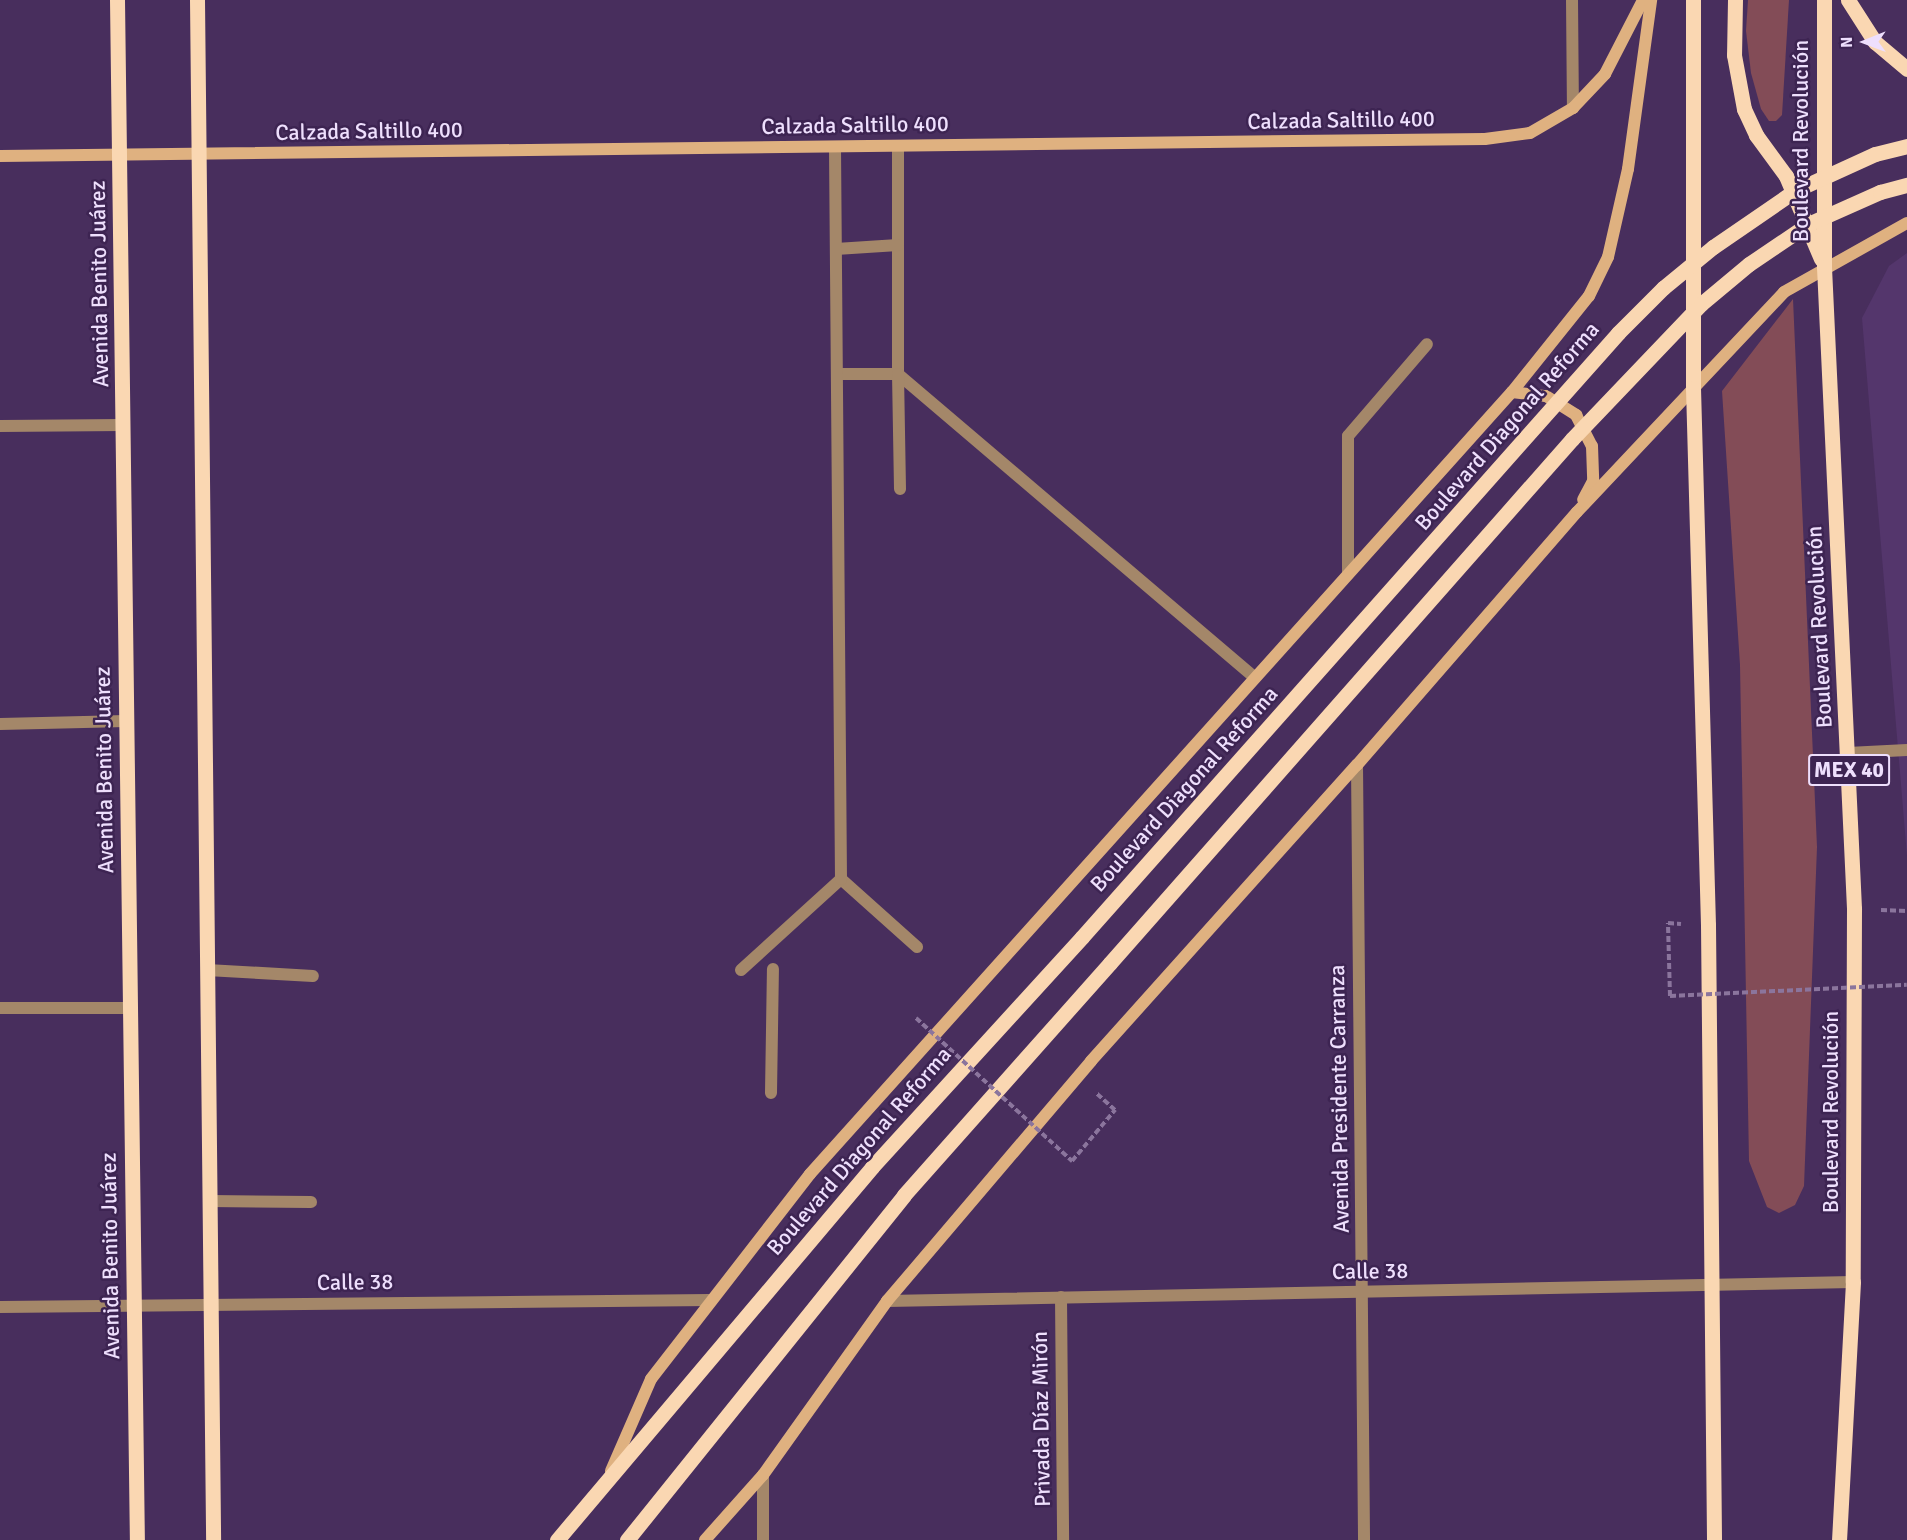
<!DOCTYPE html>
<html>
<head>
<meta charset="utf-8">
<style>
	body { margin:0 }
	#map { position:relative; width:1907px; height:1540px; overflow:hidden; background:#482e5d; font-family:Signika,sans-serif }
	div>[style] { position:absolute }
	.built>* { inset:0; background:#54366c }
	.green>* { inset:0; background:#834c57 }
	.path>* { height:4px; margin-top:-2px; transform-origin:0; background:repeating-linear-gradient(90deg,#8b759d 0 6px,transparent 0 9px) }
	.lane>* { height:12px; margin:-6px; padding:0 6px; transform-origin:6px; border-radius:6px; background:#a48769 }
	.street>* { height:12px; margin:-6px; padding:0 6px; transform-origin:6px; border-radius:6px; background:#a48769 }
	.secondary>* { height:12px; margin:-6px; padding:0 6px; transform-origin:6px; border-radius:6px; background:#dfb180 }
	.primary>* { height:15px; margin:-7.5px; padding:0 7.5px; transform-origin:7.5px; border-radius:7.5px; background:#fad7b2 }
	.path-bridge>* { height:4px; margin-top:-2px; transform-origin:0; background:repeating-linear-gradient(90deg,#8b759d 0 6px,transparent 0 9px) }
	.primary-bridge>* { height:15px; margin:-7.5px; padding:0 7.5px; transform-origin:7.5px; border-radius:7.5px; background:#fad7b2 }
	span { translate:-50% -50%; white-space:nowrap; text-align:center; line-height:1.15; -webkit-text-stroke:5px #3d2452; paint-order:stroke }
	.shield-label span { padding:2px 4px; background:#3d2452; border:2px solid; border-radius:4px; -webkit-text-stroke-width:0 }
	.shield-label { font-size:21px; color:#eedffd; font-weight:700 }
	.street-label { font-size:22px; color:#eedffd }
	.north { position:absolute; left:1835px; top:12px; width:60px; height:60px; -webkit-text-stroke:4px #3d2452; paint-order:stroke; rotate:269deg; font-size:16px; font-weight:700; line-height:24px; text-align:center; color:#eedffd }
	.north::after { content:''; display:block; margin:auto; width:21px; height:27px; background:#eedffd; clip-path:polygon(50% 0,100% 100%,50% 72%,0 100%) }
</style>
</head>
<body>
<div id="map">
	<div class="built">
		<i style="clip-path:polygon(1907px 253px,1907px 856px,1862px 318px,1889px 266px)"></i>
	</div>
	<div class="green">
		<i style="clip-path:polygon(1748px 0,1789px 0,1782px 115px,1776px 121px,1769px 121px,1761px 109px,1751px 73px,1746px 31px)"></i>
		<i style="clip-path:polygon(1793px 299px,1817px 847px,1804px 1186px,1795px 1205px,1779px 1213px,1767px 1207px,1749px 1161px,1740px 665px,1722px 391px)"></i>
	</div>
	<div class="path">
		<i style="left:1881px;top:910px;width:26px;rotate:2deg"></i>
		<i style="left:1670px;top:996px;width:73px;rotate:-91.6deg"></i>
		<i style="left:1668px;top:923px;width:13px;rotate:4deg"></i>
		<i style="left:1072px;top:1161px;width:67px;rotate:-49.9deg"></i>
		<i style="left:1115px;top:1110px;width:25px;rotate:-138deg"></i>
	</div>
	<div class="lane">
		<i style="left:898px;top:146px;width:228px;rotate:90deg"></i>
		<i style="left:898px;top:374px;width:467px;rotate:40.4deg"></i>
		<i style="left:836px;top:249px;width:62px;rotate:-3.7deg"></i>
		<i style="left:837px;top:374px;width:61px"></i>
		<i style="left:898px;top:374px;width:115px;rotate:89deg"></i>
		<i style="left:0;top:426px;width:123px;rotate:-0.5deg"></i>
		<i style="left:1348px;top:574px;width:138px;rotate:-90deg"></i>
		<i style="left:1348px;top:436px;width:121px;rotate:-49.3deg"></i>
		<i style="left:1848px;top:753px;width:59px;rotate:-2.9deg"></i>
		<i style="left:841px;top:879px;width:102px;rotate:41.8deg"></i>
		<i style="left:207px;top:970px;width:106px;rotate:3.2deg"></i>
		<i style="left:741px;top:970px;width:135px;rotate:-42.3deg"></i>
		<i style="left:841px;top:879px;width:732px;rotate:-90.47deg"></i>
		<i style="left:771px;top:1093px;width:124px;rotate:-89.1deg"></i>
		<i style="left:209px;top:1201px;width:102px;rotate:0.6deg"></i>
	</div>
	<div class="street">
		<i style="left:1572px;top:0;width:108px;rotate:89.5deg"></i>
		<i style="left:0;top:724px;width:126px;rotate:-1.4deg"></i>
		<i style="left:1357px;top:765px;width:775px;rotate:89.48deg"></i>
		<i style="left:0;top:1008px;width:130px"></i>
		<i style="left:1061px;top:1297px;width:243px;rotate:89.5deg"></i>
		<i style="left:887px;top:1301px;width:966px;rotate:-1.13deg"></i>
		<i style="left:0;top:1307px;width:710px;rotate:-0.56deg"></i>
		<i style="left:763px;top:1475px;width:65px;rotate:90deg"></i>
	</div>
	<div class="secondary">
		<i style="left:0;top:156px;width:1485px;rotate:-0.66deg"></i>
		<i style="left:1485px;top:139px;width:45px;rotate:-7.6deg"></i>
		<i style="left:1530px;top:133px;width:50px;rotate:-30.2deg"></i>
		<i style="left:1573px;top:108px;width:47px;rotate:-46.7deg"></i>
		<i style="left:1605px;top:74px;width:83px;rotate:-62.8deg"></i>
		<i style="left:1512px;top:392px;width:34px;rotate:7deg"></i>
		<i style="left:1546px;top:396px;width:36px;rotate:32deg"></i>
		<i style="left:1576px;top:415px;width:35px;rotate:63deg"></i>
		<i style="left:1592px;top:446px;width:35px;rotate:88deg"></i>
		<i style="left:1593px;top:481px;width:21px;rotate:118deg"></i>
		<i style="left:611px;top:1471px;width:100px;rotate:-66.5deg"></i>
		<i style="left:651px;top:1379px;width:259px;rotate:-52.2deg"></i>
		<i style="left:810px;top:1174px;width:1051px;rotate:-48.09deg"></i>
		<i style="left:1512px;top:392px;width:123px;rotate:-51.3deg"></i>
		<i style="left:1589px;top:296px;width:43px;rotate:-64deg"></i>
		<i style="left:1608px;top:257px;width:90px;rotate:-77.2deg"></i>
		<i style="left:1628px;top:169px;width:171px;rotate:-82.2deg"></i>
		<i style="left:705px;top:1540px;width:87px;rotate:-48.3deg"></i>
		<i style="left:763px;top:1475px;width:214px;rotate:-54.5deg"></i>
		<i style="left:887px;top:1301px;width:315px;rotate:-49.6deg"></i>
		<i style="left:1091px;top:1061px;width:398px;rotate:-48.1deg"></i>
		<i style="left:1357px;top:765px;width:335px;rotate:-49deg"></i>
		<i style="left:1577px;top:512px;width:302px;rotate:-46.7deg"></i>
		<i style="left:1784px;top:292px;width:141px;rotate:-29.3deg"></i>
	</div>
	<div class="primary">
		<i style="left:117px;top:0;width:1540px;rotate:89.26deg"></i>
		<i style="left:197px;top:0;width:1540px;rotate:89.4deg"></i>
		<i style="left:1693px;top:0;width:388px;rotate:90deg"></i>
		<i style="left:1693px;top:388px;width:537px;rotate:88.4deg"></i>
		<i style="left:1708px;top:925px;width:615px;rotate:89.44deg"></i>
		<i style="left:1735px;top:0;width:55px;rotate:91deg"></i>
		<i style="left:1734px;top:55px;width:55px;rotate:79.5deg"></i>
		<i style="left:1744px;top:109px;width:29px;rotate:65deg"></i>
		<i style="left:1756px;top:135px;width:51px;rotate:53.8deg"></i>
		<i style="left:1786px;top:176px;width:90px;rotate:67.1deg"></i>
		<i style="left:1824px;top:0;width:267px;rotate:90deg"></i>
		<i style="left:1824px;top:267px;width:643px;rotate:87.32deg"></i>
		<i style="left:1854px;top:909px;width:373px;rotate:90.2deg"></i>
		<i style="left:1853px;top:1282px;width:258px;rotate:93.1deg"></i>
		<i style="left:1848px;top:0;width:50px;rotate:57.3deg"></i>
		<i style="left:1875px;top:42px;width:42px;rotate:40.2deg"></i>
		<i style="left:557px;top:1540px;width:488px;rotate:-49.8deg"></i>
		<i style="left:872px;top:1167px;width:311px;rotate:-47.6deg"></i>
		<i style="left:627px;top:1540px;width:442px;rotate:-51.2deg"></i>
		<i style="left:904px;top:1195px;width:310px;rotate:-48.4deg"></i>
	</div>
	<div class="path-bridge">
		<i style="left:1670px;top:996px;width:237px;rotate:-2.7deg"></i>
		<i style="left:916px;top:1018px;width:212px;rotate:42.5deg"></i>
	</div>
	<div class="primary-bridge">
		<i style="left:1082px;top:937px;width:808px;rotate:-48.41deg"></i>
		<i style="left:1618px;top:333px;width:64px;rotate:-45deg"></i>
		<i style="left:1663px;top:288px;width:65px;rotate:-39.4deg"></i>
		<i style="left:1713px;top:247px;width:101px;rotate:-34.5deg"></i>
		<i style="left:1796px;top:190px;width:87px;rotate:-24.5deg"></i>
		<i style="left:1875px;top:154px;width:33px;rotate:-14deg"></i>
		<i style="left:1110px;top:963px;width:699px;rotate:-48.6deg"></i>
		<i style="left:1572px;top:439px;width:187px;rotate:-46.3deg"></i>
		<i style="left:1701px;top:304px;width:62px;rotate:-39.8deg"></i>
		<i style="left:1749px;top:264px;width:71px;rotate:-34.1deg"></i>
		<i style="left:1808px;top:224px;width:79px;rotate:-24deg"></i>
		<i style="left:1880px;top:192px;width:28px;rotate:-15deg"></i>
	</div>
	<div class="shield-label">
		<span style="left:1849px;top:770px">MEX 40</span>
	</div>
	<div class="street-label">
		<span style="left:1341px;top:120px;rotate:-1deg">Calzada Saltillo 400</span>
		<span style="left:855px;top:125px;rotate:-1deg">Calzada Saltillo 400</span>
		<span style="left:369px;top:131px;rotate:-1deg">Calzada Saltillo 400</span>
		<span style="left:1801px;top:141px;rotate:-90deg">Boulevard Revolución</span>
		<span style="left:99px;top:284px;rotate:-91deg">Avenida Benito Juárez</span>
		<span style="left:1507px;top:426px;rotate:-49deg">Boulevard Diagonal Reforma</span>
		<span style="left:1819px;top:627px;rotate:-93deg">Boulevard Revolución</span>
		<span style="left:104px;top:770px;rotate:-91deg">Avenida Benito Juárez</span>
		<span style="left:1184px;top:789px;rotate:-48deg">Boulevard Diagonal Reforma</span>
		<span style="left:1339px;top:1099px;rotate:-91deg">Avenida Presidente Carranza</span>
		<span style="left:1831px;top:1112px;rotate:-90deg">Boulevard Revolución</span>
		<span style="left:859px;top:1151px;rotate:-49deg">Boulevard Diagonal Reforma</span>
		<span style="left:110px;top:1256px;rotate:-91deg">Avenida Benito Juárez</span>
		<span style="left:1370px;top:1271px;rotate:-1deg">Calle 38</span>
		<span style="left:355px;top:1282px;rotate:-1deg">Calle 38</span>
		<span style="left:1041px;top:1419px;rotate:-91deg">Privada Díaz Mirón</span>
	</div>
	<div class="north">N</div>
</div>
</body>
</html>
